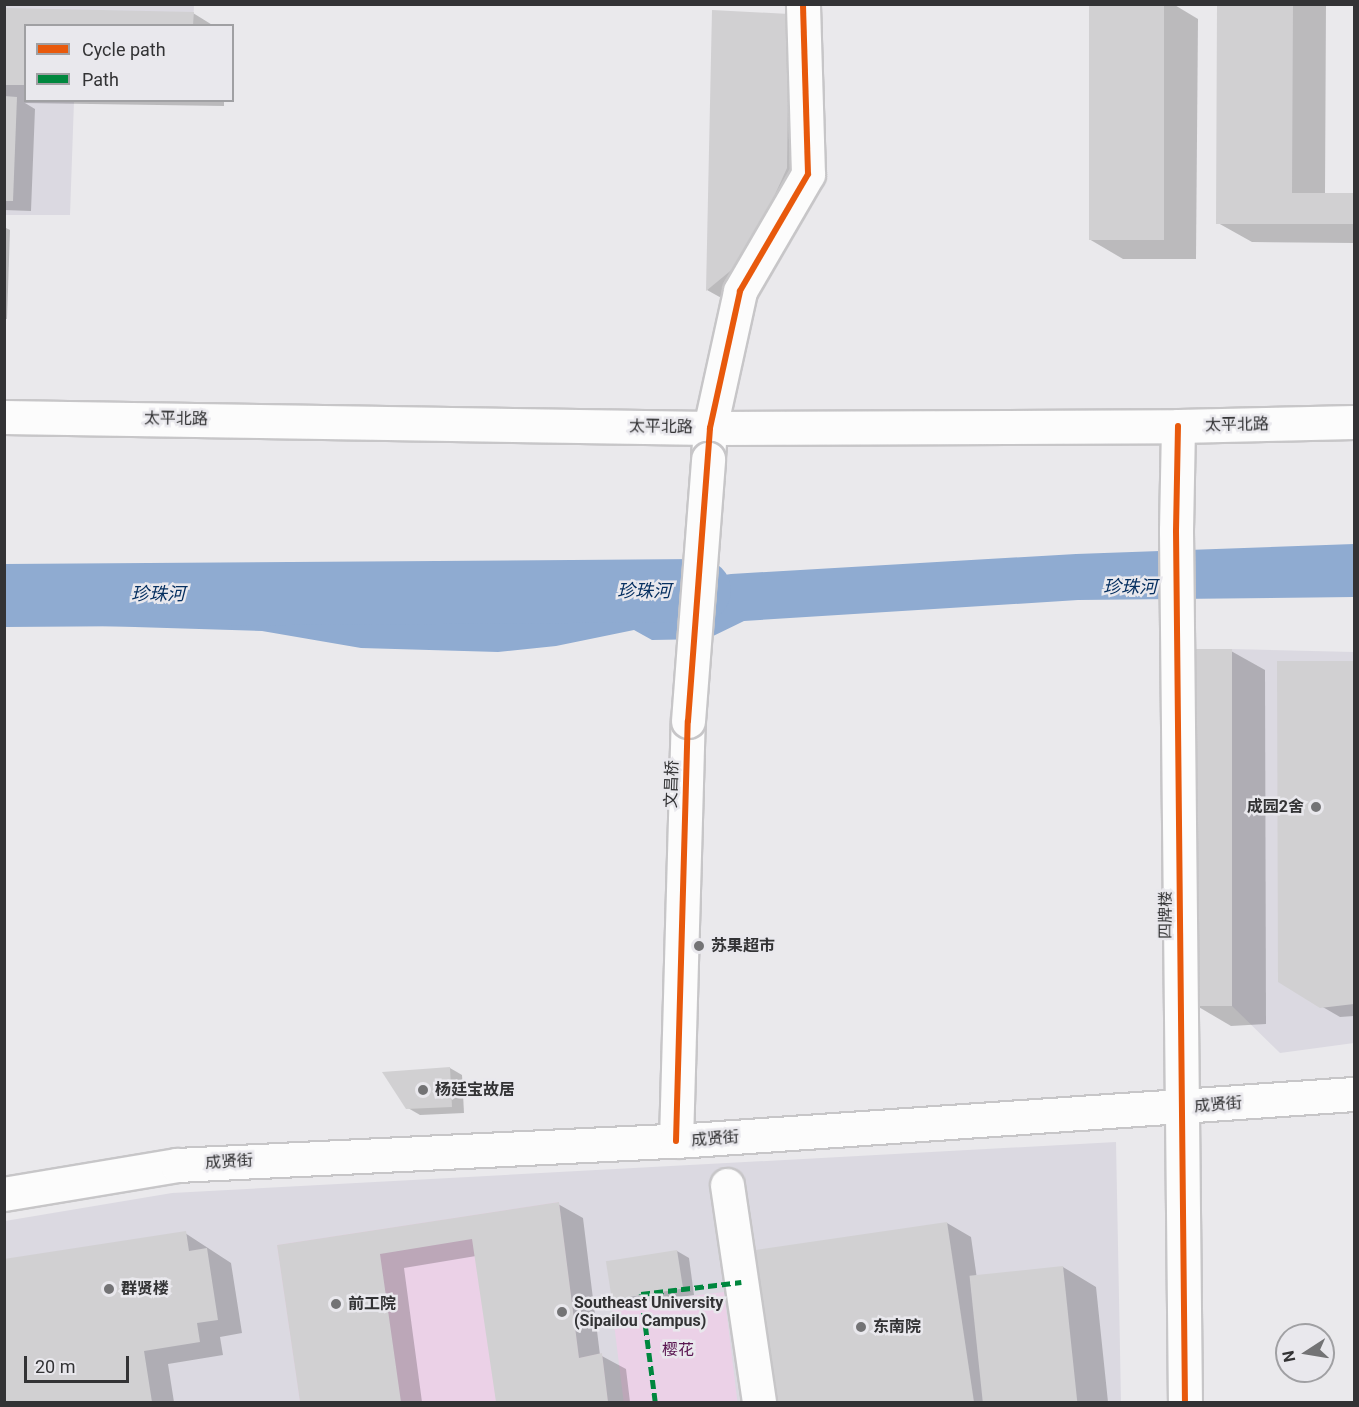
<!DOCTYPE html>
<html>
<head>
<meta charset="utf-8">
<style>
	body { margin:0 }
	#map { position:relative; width:1359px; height:1407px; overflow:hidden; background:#eae9ec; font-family:Roboto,"Noto Sans SC",sans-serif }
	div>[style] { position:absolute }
	.built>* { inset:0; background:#dbd9e1 }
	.green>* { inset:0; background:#ebd1e7; transform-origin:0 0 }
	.water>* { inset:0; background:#8fabd1 }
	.shadow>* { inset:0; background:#0003 }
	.river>* { height:63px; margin:-31.5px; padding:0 31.5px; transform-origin:31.5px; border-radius:31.5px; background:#8fabd1 }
	.building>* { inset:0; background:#d1d0d2; transform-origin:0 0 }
	.roads { filter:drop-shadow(2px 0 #c7c6c8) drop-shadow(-2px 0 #c7c6c8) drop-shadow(0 2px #c7c6c8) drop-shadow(0 -2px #c7c6c8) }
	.minor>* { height:33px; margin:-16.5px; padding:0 16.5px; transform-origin:16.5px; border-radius:16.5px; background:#fcfcfc }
	.major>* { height:33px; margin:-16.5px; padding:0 16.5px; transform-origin:16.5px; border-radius:16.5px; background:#fcfcfc }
	.bridges { filter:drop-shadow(2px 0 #c7c6c8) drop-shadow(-2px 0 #c7c6c8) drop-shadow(0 2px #c7c6c8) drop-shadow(0 -2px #c7c6c8) }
	.minor-bridge>* { height:33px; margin:-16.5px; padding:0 16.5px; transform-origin:16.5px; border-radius:16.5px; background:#fcfcfc }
	.quiet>* { height:4.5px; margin-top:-2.25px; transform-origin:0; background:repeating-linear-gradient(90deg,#00873e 0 9px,transparent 0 13.5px) }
	.cycleway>* { height:6px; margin:-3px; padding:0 3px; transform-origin:3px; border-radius:3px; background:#e8590c }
	.dots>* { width:16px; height:16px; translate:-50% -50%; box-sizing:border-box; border:3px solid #e9e8ed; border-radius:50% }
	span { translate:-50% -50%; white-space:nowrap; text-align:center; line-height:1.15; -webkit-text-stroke:5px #e9e8ed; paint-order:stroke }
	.street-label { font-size:16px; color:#333335 }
	.poi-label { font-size:16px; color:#333335; font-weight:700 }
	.right { translate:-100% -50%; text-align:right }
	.left { translate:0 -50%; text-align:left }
	.park-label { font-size:16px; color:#591651 }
	.water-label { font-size:18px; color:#052f60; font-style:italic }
	.frame { position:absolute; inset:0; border:6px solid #333335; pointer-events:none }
	.legend { position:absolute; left:24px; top:24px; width:210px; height:78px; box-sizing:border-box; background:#e9e8ed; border:2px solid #a0a0a3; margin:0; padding:8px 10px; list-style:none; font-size:18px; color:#333335 }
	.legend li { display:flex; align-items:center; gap:12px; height:30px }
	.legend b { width:30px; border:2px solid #a0a0a3 }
	.north { position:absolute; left:1275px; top:1323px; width:60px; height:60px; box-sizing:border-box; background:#e9e8ed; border:2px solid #a0a0a3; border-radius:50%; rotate:258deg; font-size:16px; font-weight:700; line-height:24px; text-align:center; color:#333335 }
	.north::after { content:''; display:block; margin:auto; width:21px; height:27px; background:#737375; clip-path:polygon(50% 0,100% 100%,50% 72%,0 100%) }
	.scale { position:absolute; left:24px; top:1356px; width:105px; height:27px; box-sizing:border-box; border:3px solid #333335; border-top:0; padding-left:8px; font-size:18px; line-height:21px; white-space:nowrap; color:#333335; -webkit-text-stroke:4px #e9e8ed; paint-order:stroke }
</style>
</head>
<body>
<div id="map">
	<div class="built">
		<i style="clip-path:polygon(4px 5px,194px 5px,193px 25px,26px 26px,26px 100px,74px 101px,70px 215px,5px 215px)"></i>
		<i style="clip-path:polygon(1232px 649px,1354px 652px,1354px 1043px,1280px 1053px,1232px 1006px)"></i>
		<i style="clip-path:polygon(1116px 1142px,1121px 1402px,5px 1402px,5px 1221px,172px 1193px)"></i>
	</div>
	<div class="green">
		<i style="clip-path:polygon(559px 1202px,579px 1358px,602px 1353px,608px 1402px,300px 1402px,277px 1245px)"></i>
		<i style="left:724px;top:1292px;width:111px;height:113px;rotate:83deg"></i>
	</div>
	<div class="water">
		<i style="clip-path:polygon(1354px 544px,1354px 597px,1078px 600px,744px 621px,707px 639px,652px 640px,634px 630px,556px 646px,498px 652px,361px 648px,262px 631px,5px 623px,5px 584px,214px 593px,282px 602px,351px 606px,537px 602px,731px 574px,1076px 554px)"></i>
	</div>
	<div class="shadow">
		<i style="clip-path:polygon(1090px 4px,1173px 4px,1198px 19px,1196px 259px,1123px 259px,1089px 239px)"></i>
		<i style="clip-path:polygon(1219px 4px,1326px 4px,1325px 195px,1354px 195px,1354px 243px,1252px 242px,1218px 223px)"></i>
		<i style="clip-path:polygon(4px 10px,193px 13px,214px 26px,26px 26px,26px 100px,224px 100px,224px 106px,25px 103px,35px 109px,31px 211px,4px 210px)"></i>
		<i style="clip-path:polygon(789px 16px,805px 179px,725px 300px,707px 290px)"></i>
		<i style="clip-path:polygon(4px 227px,10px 230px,7px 319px,4px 319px)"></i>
		<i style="clip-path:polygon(1231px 651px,1265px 670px,1266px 1024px,1231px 1026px,1197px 1006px)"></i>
		<i style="clip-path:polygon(1279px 663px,1354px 663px,1354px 1016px,1340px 1017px,1321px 1006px)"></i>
		<i style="clip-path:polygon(450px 1068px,462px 1075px,464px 1113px,420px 1115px,408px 1108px)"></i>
		<i style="clip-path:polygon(558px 1204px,583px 1218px,600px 1355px,626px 1369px,630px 1402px,498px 1402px,476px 1256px,404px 1268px,422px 1402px,301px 1402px,279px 1247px)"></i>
		<i style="clip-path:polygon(947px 1223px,971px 1237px,977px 1279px,1063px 1267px,1096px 1287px,1108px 1402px,773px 1402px)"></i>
		<i style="clip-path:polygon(185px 1233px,231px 1263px,242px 1333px,220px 1337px,223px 1355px,168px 1364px,174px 1402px,4px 1402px,4px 1261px)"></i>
		<i style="clip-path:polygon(677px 1251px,689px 1258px,694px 1295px,625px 1305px,613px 1298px)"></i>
	</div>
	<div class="river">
		<i style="left:4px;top:595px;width:695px;rotate:-0.41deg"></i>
	</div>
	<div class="building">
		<i style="left:1089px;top:4px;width:75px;height:236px"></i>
		<i style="clip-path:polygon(1217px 4px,1293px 4px,1292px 193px,1354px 193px,1354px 224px,1216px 224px)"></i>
		<i style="clip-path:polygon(5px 8px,194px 12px,193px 26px,26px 26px,26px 85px,5px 85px)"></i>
		<i style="clip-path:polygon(712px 10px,789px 14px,787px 168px,746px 258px,706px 291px)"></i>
		<i style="clip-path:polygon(4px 96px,17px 97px,13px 201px,4px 201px)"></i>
		<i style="left:1232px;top:649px;width:357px;height:39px;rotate:90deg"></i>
		<i style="clip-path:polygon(1277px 661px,1354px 661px,1354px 1004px,1320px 1008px,1278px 982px)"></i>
		<i style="clip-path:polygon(450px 1067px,452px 1107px,406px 1109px,382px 1072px)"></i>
		<i style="clip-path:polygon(559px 1202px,579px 1358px,602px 1353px,608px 1402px,496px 1402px,472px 1239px,380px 1254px,401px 1402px,300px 1402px,277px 1245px)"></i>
		<i style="clip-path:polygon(947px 1222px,974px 1402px,771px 1402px,749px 1251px)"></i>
		<i style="clip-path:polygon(186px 1231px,189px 1251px,207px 1248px,218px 1320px,197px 1323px,200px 1342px,144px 1351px,152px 1402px,4px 1402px,4px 1259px)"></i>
		<i style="left:677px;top:1250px;width:39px;height:72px;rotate:81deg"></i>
		<i style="left:1063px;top:1266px;width:137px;height:94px;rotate:84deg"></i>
	</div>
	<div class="roads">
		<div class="minor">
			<i style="left:1178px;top:426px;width:105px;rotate:91.1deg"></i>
			<i style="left:1176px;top:531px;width:871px;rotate:89.41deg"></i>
			<i style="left:708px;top:457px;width:29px;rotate:-86deg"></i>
			<i style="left:710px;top:428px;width:140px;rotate:-77.6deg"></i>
			<i style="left:740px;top:291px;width:135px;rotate:-59.8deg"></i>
			<i style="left:808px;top:174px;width:170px;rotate:-91.7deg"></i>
			<i style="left:676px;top:1141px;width:420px;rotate:-88.4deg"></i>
			<i style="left:727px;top:1185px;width:219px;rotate:81.6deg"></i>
			<i style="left:4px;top:1194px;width:175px;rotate:-9.5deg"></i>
			<i style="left:177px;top:1165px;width:500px;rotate:-2.8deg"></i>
			<i style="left:676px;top:1141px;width:680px;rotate:-3.97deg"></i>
		</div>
		<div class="major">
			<i style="left:4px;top:417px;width:706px;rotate:0.89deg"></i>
			<i style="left:710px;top:428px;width:468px;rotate:-0.2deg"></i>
			<i style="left:1178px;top:426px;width:176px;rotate:-1.3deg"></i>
		</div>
	</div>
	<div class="bridges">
		<div class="minor-bridge">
			<i style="left:688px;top:721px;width:263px;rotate:-85.6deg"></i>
		</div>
	</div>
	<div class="quiet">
		<i style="left:655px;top:1402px;width:109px;rotate:-97.4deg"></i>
		<i style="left:641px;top:1294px;width:101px;rotate:-6.8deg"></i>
	</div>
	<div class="cycleway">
		<i style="left:1178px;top:426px;width:105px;rotate:91.1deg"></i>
		<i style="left:1176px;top:531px;width:871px;rotate:89.41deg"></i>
		<i style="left:676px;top:1141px;width:420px;rotate:-88.4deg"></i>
		<i style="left:688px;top:721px;width:294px;rotate:-85.7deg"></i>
		<i style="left:710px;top:428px;width:140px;rotate:-77.6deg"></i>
		<i style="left:740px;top:291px;width:135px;rotate:-59.8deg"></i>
		<i style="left:808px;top:174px;width:170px;rotate:-91.7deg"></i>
	</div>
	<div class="dots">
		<i style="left:1316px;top:807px;background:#737375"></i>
		<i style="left:699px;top:946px;background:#737375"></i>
		<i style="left:423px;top:1090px;background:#737375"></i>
		<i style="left:109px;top:1289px;background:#737375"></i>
		<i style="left:336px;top:1304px;background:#737375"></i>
		<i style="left:562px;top:1312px;background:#737375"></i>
		<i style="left:861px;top:1327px;background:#737375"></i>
	</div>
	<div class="street-label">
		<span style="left:176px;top:419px;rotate:1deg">太平北路</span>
		<span style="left:1237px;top:425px;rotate:-1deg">太平北路</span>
		<span style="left:661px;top:427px;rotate:1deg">太平北路</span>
		<span style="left:672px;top:784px;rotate:-88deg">文昌桥</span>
		<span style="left:1166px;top:915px;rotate:-90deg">四牌楼</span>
		<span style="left:1218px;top:1105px;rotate:-4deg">成贤街</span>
		<span style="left:715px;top:1139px;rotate:-4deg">成贤街</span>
		<span style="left:229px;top:1162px;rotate:-3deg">成贤街</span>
	</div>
	<div class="poi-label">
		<span class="right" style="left:1304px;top:807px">成园2舍</span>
		<span class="left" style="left:711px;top:946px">苏果超市</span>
		<span class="left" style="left:435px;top:1090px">杨廷宝故居</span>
		<span class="left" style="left:121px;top:1289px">群贤楼</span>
		<span class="left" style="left:574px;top:1312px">Southeast University<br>(Sipailou Campus)</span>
		<span class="left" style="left:348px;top:1304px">前工院</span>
		<span class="left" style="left:873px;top:1327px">东南院</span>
	</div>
	<div class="park-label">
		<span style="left:678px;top:1350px">樱花</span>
	</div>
	<div class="water-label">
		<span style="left:1130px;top:587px">珍珠河</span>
		<span style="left:644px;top:591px">珍珠河</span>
		<span style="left:158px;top:594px">珍珠河</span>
	</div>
	<div class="frame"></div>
	<ul class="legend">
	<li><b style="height:8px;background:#e8590c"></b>Cycle path</li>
	<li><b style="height:8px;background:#00873e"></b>Path</li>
	</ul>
	<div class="north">N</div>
	<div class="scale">20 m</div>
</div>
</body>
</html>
